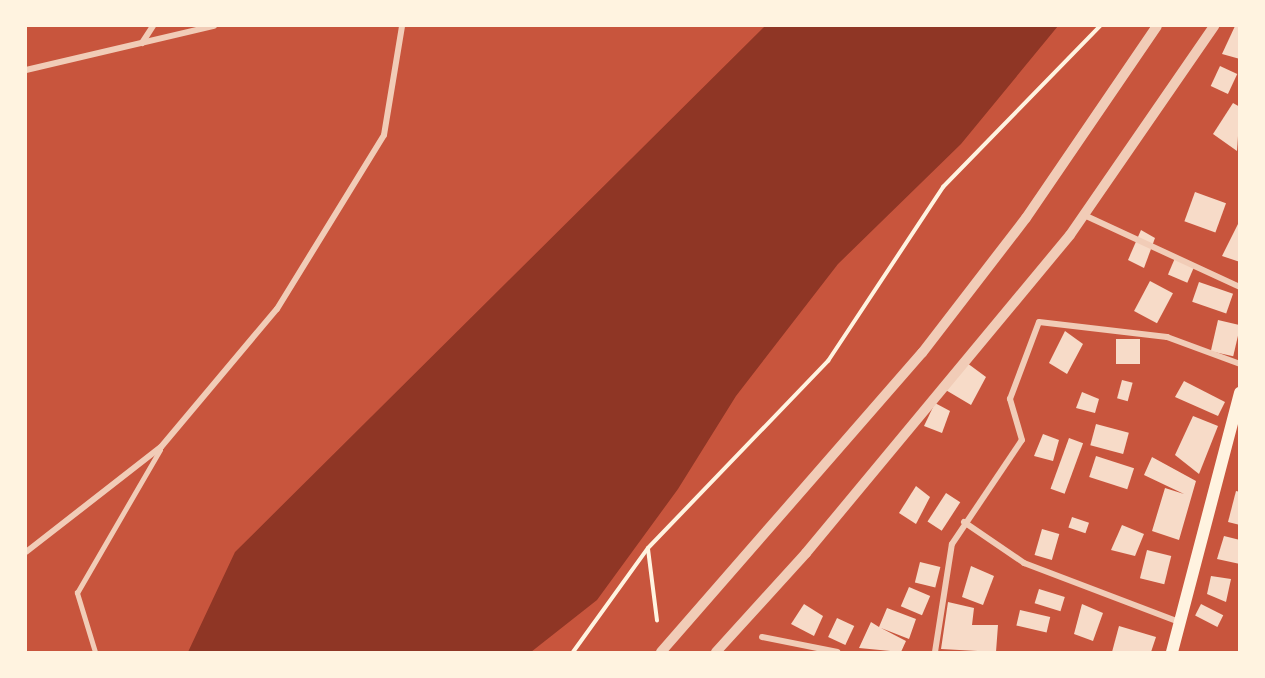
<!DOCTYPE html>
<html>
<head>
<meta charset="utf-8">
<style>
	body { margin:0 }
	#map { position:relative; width:1265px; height:678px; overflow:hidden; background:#c8553d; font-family:"PT Sans",sans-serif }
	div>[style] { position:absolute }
	.water>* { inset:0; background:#8f3625 }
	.building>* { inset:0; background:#f7dbc8; transform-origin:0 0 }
	.path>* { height:4px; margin:-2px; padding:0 2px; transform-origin:2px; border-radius:2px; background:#fff3e0 }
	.service>* { height:4.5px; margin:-2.25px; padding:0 2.25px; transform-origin:2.25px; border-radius:2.25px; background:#f1ccb7 }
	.minor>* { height:6px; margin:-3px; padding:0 3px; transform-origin:3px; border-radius:3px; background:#f1ccb7 }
	.tertiary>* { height:10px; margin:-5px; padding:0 5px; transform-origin:5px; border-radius:5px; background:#f1ccb7 }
	.secondary>* { height:12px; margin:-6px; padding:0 6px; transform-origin:6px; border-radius:6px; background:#fff3e0 }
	span { translate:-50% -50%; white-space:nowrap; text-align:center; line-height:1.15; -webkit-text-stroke:5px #fff3e0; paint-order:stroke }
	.frame { position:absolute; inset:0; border:27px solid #fff3e0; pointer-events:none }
</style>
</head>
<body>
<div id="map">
	<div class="water">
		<i style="clip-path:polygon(765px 26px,1058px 26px,961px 144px,838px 264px,736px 396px,678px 489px,597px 600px,531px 652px,188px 652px,235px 552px)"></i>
	</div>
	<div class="building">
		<i style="clip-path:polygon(1235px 26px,1240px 27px,1240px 59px,1222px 54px)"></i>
		<i style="left:1220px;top:66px;width:19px;height:22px;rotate:25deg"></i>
		<i style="clip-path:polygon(1233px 103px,1240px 107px,1237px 151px,1213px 134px)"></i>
		<i style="left:1195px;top:192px;width:33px;height:31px;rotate:20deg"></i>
		<i style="clip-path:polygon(1240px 220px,1240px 262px,1222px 256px)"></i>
		<i style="clip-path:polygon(1141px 230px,1155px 238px,1144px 268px,1128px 260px)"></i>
		<i style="left:1175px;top:258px;width:21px;height:18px;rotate:23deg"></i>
		<i style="left:1150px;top:281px;width:26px;height:34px;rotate:28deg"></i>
		<i style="left:1199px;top:282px;width:36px;height:21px;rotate:19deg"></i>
		<i style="left:1218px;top:320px;width:23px;height:32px;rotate:13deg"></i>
		<i style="clip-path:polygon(1065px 331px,1083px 344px,1067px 374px,1049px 363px)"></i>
		<i style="left:1116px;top:339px;width:24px;height:25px"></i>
		<i style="clip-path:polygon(963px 360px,986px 377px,971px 405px,944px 389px)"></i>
		<i style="left:1122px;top:380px;width:11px;height:19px;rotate:15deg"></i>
		<i style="clip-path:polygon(1184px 381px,1225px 402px,1218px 416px,1175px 397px)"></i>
		<i style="clip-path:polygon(1082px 392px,1099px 399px,1095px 413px,1076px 408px)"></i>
		<i style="clip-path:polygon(935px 403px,950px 411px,942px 433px,924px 426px)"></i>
		<i style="clip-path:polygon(1193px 416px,1218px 426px,1199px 474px,1175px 455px)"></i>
		<i style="left:1096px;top:424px;width:34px;height:22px;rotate:15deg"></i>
		<i style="clip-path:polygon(1043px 434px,1059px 440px,1053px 461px,1034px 456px)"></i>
		<i style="left:1069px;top:438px;width:15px;height:54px;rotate:20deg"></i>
		<i style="left:1096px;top:456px;width:40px;height:22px;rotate:18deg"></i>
		<i style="clip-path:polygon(1152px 457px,1196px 481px,1179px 540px,1152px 531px,1165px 488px,1184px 494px,1144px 475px)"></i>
		<i style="clip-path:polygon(916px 486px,930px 497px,916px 524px,899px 513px)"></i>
		<i style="clip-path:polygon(1236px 491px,1240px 492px,1240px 525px,1228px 522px)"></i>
		<i style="left:946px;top:493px;width:17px;height:34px;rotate:33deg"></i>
		<i style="left:1072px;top:517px;width:18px;height:11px;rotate:19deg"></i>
		<i style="clip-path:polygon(1122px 525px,1144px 534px,1135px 556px,1111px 550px)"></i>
		<i style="left:1042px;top:529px;width:18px;height:27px;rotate:16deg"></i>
		<i style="clip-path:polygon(1224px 536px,1240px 540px,1240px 564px,1217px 559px)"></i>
		<i style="left:1147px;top:550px;width:25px;height:29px;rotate:14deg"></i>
		<i style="left:920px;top:562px;width:21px;height:21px;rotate:14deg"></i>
		<i style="clip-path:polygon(971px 566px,994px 576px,983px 605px,962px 597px)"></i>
		<i style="clip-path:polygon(1211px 576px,1231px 579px,1226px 602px,1207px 594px)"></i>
		<i style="left:909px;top:587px;width:23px;height:21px;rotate:23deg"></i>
		<i style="left:1039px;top:589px;width:27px;height:15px;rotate:17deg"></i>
		<i style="clip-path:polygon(948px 602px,974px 608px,972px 625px,998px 625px,996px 652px,941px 649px)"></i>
		<i style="clip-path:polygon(804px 604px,823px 616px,814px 636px,791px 624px)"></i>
		<i style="clip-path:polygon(1082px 604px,1103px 613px,1093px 641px,1074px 634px)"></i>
		<i style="left:1201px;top:604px;width:25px;height:13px;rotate:27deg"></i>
		<i style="clip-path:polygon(887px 608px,916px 619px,909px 639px,881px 628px,906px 641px,901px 652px,859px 648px,871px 622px,879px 627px)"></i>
		<i style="left:1020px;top:610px;width:31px;height:16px;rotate:13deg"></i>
		<i style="left:837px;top:618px;width:19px;height:21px;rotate:25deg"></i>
		<i style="clip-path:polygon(1119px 626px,1156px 637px,1151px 652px,1112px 652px)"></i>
	</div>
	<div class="path">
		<i style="left:648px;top:549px;width:72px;rotate:82.8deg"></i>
		<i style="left:573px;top:652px;width:128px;rotate:-54.2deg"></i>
		<i style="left:648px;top:548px;width:260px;rotate:-46.1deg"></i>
		<i style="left:828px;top:361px;width:209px;rotate:-56.5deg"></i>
		<i style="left:943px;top:187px;width:225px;rotate:-45.7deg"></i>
	</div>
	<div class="service">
		<i style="left:95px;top:652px;width:62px;rotate:-107deg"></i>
		<i style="left:77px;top:593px;width:165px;rotate:-59.9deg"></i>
	</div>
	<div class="minor">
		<i style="left:142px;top:43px;width:20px;rotate:-57deg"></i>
		<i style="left:26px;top:70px;width:193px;rotate:-13.2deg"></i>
		<i style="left:1084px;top:215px;width:172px;rotate:24.8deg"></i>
		<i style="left:964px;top:522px;width:73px;rotate:34.3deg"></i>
		<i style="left:1024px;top:563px;width:166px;rotate:20.8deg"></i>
		<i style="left:26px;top:552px;width:171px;rotate:-37.9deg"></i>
		<i style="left:161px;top:447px;width:180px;rotate:-50deg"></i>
		<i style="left:277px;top:309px;width:204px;rotate:-58.4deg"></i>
		<i style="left:384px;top:135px;width:110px;rotate:-80.6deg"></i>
		<i style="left:762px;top:637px;width:77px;rotate:11.2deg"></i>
		<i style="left:935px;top:652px;width:109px;rotate:-81.1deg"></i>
		<i style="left:952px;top:544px;width:125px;rotate:-56.1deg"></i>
		<i style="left:1022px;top:440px;width:43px;rotate:-106.3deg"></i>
		<i style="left:1010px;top:399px;width:82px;rotate:-69.4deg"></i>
		<i style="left:1039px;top:322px;width:129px;rotate:6.7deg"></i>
		<i style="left:1167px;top:337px;width:78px;rotate:20.3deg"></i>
	</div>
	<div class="tertiary">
		<i style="left:661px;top:652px;width:397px;rotate:-48.9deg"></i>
		<i style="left:922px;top:353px;width:170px;rotate:-52.4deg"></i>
		<i style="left:1026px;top:218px;width:232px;rotate:-55.7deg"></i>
		<i style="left:716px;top:652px;width:134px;rotate:-47.7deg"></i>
		<i style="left:806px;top:553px;width:413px;rotate:-50.3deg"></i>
		<i style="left:1070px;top:235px;width:254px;rotate:-55.4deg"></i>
	</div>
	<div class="secondary">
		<i style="left:1172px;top:652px;width:268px;rotate:-75.3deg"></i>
	</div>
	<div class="frame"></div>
</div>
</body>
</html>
